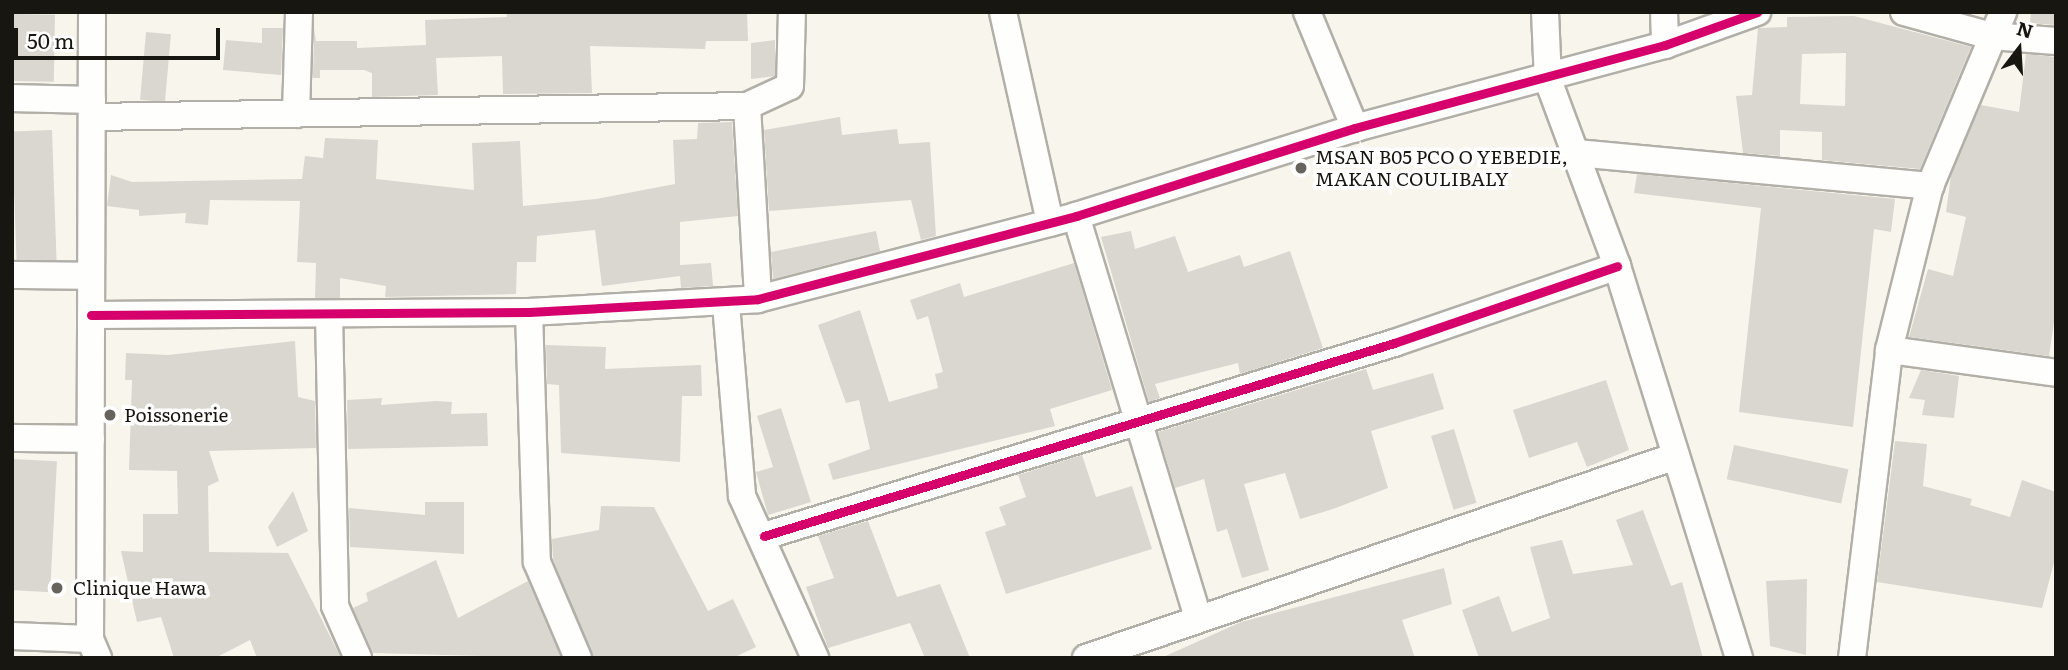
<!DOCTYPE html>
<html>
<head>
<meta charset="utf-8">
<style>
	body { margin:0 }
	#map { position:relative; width:2068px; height:670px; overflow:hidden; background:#f8f5ec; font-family:Literata,serif }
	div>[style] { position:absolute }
	.building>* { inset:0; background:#d9d7d0; transform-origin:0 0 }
	.roads { filter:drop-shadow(2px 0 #b2afa8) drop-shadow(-2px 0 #b2afa8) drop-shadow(0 2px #b2afa8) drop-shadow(0 -2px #b2afa8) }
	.street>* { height:26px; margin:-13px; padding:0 13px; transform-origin:13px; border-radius:13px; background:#fefefc }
	.cycleway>* { height:9px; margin:-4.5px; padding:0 4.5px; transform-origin:4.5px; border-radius:4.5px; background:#d6006c }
	.dots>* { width:19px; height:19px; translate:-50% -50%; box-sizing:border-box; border:4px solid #fff; border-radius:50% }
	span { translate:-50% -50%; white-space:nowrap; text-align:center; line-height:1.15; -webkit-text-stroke:7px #fff; paint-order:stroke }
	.poi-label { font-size:19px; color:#181610 }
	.left { translate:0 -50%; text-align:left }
	.frame { position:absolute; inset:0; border:14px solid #181610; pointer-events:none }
	.north { position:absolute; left:1984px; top:14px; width:70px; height:70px; -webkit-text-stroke:5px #fff; paint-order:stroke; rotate:17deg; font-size:19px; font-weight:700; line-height:28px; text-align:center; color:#181610 }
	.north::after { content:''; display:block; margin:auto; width:24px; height:32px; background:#181610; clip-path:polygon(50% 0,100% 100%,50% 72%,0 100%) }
	.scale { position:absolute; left:14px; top:28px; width:206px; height:32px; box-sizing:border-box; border:4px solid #181610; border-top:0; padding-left:9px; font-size:21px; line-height:24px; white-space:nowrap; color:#181610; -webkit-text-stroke:5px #fff; paint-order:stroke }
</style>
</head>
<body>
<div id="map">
	<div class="building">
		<i style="clip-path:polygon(506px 12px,747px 12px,748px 41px,706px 41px,705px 49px,590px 46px,592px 93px,503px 94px,502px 56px,436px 58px,438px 95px,372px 97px,372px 73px,364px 70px,320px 70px,320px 78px,313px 78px,314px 29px,316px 41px,357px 41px,357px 48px,426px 45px,425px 20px,507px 17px)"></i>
		<i style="clip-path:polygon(2031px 12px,2056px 12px,2056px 25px,2030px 23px)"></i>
		<i style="left:12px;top:14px;width:43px;height:67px;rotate:1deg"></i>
		<i style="clip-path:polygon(evenodd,1854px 16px,1971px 47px,1920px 169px,1822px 160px,1822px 132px,1780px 130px,1780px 156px,1743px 153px,1736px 96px,1752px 95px,1758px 28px,1787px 27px,1787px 17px,1854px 16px,1846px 53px,1845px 106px,1800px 104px,1802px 54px,1846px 53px)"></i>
		<i style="clip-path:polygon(262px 28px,283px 28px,281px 75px,223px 70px,226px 40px,262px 43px)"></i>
		<i style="left:146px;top:32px;width:25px;height:68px;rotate:5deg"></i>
		<i style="clip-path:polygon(775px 40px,775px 76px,751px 79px,751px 43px)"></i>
		<i style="clip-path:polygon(2026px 54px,2056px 57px,2056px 308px,2049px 356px,1909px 337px,1928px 269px,1953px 276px,1966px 217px,1946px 212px,1951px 176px,1981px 105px,2019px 112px)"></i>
		<i style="clip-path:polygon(840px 117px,842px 135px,897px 129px,899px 144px,930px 142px,936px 236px,921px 240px,911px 200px,769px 211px,764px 130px)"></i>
		<i style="clip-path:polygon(732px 122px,738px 216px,680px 222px,680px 265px,711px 263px,713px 286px,681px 288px,680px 276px,602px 286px,595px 230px,537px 236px,536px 262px,517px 262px,516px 294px,385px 297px,386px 286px,340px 278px,340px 298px,315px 298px,316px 263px,297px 262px,300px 201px,210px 200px,208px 225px,185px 223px,186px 213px,139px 216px,139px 210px,107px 206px,111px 175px,132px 182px,302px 179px,305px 156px,323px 158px,325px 138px,378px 140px,376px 179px,474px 190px,472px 143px,520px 141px,523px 206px,596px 199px,675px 184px,673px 140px,697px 139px,698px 123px)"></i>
		<i style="left:52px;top:130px;width:130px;height:40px;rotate:88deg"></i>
		<i style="clip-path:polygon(1637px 174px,1895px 199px,1891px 232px,1874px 229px,1853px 427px,1739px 412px,1761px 208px,1634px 193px)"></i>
		<i style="clip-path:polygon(876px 231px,880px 251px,773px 279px,771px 252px)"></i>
		<i style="clip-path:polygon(1131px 231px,1135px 249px,1175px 236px,1188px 272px,1240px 255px,1244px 267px,1290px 251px,1323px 348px,1240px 374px,1238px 363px,1155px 384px,1160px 398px,1149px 402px,1101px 237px)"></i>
		<i style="clip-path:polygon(1074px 263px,1112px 390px,1050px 409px,1055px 426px,833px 480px,828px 464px,870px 449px,859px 400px,846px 403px,818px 325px,860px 310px,889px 402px,938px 388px,935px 374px,943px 372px,928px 316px,917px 320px,910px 300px,960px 283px,964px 297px)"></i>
		<i style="clip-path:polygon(295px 341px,298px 397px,315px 401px,316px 448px,209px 451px,219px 481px,208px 486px,209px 552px,288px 553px,341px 658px,257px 658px,250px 640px,215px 658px,174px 658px,161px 617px,137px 622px,121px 551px,143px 552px,143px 514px,178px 514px,177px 471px,129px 470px,132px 380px,125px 380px,126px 353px,168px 355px)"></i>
		<i style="clip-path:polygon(546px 345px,606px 347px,605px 369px,701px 365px,702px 396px,682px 396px,680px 462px,561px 453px,559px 385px,547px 384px)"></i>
		<i style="clip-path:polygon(1366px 369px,1373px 390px,1433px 373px,1444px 409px,1371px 431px,1388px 488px,1333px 509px,1300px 519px,1285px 473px,1244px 484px,1269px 570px,1242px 578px,1227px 529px,1217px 532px,1204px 479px,1175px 488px,1158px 432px)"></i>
		<i style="clip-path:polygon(1921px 370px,1959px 376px,1954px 418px,1922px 415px,1925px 400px,1909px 398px)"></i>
		<i style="clip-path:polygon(1606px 380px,1629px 450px,1587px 467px,1577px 442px,1529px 458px,1513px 410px)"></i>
		<i style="clip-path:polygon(382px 398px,381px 405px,436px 401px,452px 402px,451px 414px,487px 413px,488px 446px,348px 449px,347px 400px)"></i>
		<i style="clip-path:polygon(781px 408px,811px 502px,768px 515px,756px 472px,773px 467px,757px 416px)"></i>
		<i style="left:1454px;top:429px;width:77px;height:24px;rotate:73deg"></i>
		<i style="clip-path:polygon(1895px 441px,1927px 444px,1923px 486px,1972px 499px,1970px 505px,2010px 517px,2022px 480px,2056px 492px,2056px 555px,2042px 608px,1877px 582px)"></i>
		<i style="left:1734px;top:445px;width:117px;height:35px;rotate:12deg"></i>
		<i style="clip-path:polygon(1082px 455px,1096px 497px,1132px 486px,1152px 549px,1006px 594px,985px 532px,1006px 525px,999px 507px,1026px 497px,1018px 475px)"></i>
		<i style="left:12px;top:459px;width:45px;height:131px;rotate:3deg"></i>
		<i style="clip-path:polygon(293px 491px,308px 531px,277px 547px,268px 527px)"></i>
		<i style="clip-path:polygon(425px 502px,464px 502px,464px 554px,350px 547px,349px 508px,425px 515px)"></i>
		<i style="clip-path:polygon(601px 506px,654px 507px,708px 611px,733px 599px,756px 647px,733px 658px,593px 658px,553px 559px,552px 539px,599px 530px)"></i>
		<i style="clip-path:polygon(1643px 510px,1671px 586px,1682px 582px,1703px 658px,1479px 658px,1462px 610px,1499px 596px,1512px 632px,1550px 618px,1530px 547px,1562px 540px,1573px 574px,1633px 565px,1616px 520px)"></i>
		<i style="clip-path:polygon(868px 521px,897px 597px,940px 584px,970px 658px,925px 658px,910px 623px,828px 648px,806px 587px,834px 578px,818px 536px)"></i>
		<i style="clip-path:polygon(436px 560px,458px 618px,528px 581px,561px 658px,373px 653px,353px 608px,368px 601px,366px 593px)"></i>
		<i style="clip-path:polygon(1444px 568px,1452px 604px,1402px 620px,1415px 658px,1161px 658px,1241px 622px)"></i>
		<i style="clip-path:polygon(1807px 579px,1806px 655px,1770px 646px,1766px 581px)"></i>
	</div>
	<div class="roads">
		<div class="street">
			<i style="left:92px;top:12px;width:627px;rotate:90.18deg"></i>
			<i style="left:90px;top:639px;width:21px;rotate:67deg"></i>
			<i style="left:1003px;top:12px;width:216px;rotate:77.4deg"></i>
			<i style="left:1307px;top:12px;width:126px;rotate:67.5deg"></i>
			<i style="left:1545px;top:12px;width:68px;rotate:87.5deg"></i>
			<i style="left:1548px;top:80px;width:198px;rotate:69.6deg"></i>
			<i style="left:1617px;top:266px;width:411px;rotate:72.7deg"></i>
			<i style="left:1664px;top:12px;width:33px;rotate:88deg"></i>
			<i style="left:1904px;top:12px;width:90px;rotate:15.4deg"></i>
			<i style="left:1991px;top:36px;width:65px;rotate:4.4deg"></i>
			<i style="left:12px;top:98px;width:80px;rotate:1.4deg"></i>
			<i style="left:747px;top:106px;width:193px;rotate:86.7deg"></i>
			<i style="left:296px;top:114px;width:102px;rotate:-88.3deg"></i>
			<i style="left:92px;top:117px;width:655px;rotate:-0.96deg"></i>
			<i style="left:747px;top:106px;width:47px;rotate:-24.9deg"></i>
			<i style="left:790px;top:86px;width:74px;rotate:-88.5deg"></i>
			<i style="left:1576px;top:153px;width:356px;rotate:5.3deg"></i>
			<i style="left:1076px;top:216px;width:417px;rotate:73.1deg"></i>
			<i style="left:12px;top:275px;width:79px;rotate:0.7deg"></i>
			<i style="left:726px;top:304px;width:193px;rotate:85.2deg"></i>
			<i style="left:742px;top:496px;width:178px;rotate:65.7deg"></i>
			<i style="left:529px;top:312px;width:250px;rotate:88.2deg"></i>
			<i style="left:537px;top:562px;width:104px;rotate:66.9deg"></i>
			<i style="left:329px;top:314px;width:292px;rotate:88.8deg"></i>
			<i style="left:335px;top:606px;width:57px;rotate:66.1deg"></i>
			<i style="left:91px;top:315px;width:438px;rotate:-0.4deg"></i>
			<i style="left:529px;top:312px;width:229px;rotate:-3.2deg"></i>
			<i style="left:758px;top:299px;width:329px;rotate:-14.6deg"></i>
			<i style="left:1076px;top:216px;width:293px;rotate:-17.5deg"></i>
			<i style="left:1355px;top:128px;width:321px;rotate:-15deg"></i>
			<i style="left:1665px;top:45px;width:98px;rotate:-19.7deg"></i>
			<i style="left:1889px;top:350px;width:169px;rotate:7.8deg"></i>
			<i style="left:12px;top:438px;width:79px;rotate:0.7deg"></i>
			<i style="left:764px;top:536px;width:659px;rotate:-17.03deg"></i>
			<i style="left:1394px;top:343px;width:236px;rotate:-19deg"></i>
			<i style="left:12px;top:636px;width:78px;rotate:2.2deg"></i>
			<i style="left:1086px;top:658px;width:620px;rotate:-18.9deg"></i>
			<i style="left:1852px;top:658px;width:310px;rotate:-83.1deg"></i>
			<i style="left:1889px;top:350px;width:169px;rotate:-76deg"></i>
			<i style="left:1930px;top:186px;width:189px;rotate:-67.2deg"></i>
		</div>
	</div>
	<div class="cycleway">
		<i style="left:91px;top:315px;width:438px;rotate:-0.4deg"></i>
		<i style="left:529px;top:312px;width:229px;rotate:-3.2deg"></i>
		<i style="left:758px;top:299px;width:329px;rotate:-14.6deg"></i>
		<i style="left:1076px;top:216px;width:293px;rotate:-17.5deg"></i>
		<i style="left:1355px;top:128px;width:321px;rotate:-15deg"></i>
		<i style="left:1665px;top:45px;width:98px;rotate:-19.7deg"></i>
		<i style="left:764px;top:536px;width:659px;rotate:-17.03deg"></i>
		<i style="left:1394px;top:343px;width:236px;rotate:-19deg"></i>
	</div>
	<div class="dots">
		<i style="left:1301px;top:168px;background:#66645d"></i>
		<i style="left:110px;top:415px;background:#66645d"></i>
		<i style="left:57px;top:588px;background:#66645d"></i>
	</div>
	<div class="poi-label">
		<span class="left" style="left:1315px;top:168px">MSAN B05 PCO O YEBEDIE,<br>MAKAN COULIBALY</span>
		<span class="left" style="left:124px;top:415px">Poissonerie</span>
		<span class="left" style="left:73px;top:588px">Clinique Hawa</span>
	</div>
	<div class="frame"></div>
	<div class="north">N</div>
	<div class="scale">50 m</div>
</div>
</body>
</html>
